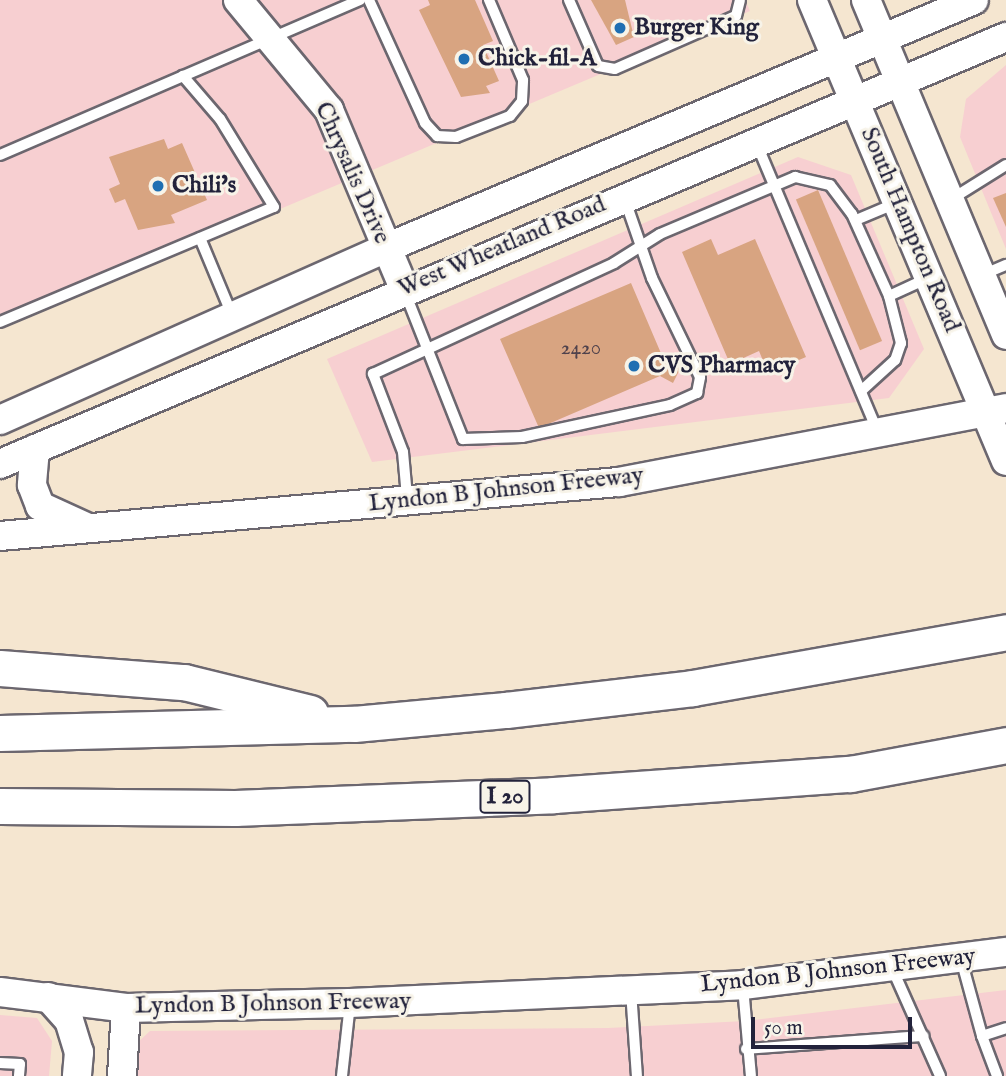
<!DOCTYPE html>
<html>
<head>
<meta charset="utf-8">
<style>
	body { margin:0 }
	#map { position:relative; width:1006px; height:1076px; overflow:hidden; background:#f5e6d0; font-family:"IM FELL English",serif }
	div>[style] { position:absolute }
	.built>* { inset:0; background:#f7cfd1 }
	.building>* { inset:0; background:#d8a481; transform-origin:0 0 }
	.roads { filter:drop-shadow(2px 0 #6c676f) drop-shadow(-2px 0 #6c676f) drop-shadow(0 2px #6c676f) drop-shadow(0 -2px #6c676f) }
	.lane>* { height:10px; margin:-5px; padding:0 5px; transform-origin:5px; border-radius:5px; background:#fff }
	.secondary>* { height:28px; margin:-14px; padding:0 14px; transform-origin:14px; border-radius:14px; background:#fff }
	.highway>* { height:35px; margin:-17.5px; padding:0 17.5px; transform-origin:17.5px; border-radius:17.5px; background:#fff }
	.dots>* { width:19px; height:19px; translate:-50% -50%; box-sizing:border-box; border:4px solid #f7f3e8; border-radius:50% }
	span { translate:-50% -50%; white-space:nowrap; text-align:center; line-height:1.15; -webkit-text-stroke:6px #f7f3e8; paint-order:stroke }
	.number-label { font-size:21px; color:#50424c }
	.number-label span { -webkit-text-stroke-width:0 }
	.shield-label span { padding:2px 5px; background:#f7f3e8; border:2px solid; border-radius:5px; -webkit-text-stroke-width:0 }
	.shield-label { font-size:23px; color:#22223b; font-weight:700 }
	.poi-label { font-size:24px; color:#22223b; font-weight:700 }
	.left { translate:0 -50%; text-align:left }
	.street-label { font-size:24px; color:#22223b }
	.scale { position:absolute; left:751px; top:1017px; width:161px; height:32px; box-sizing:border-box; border:4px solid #22223b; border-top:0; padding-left:9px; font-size:21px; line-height:24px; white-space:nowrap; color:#22223b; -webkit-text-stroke:5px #f7f3e8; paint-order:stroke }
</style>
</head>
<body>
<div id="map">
	<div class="built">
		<i style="clip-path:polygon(0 0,745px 0,750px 11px,0 327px)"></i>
		<i style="clip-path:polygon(1006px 65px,1006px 249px,960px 137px,966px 99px)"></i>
		<i style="clip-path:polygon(798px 157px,851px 175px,924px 349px,889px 398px,372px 462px,327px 359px)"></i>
		<i style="clip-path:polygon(1006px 990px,1006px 1076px,131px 1076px,134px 1046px,150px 1031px,608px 1028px,745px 1021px)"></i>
		<i style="clip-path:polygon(0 1015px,37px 1018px,52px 1041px,49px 1076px,0 1076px)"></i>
	</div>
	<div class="building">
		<i style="clip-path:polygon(428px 0,475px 0,493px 41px,483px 45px,499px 81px,486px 86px,490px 93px,461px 97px,419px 10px,430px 5px)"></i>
		<i style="clip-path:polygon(591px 0,625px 0,634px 37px,616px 45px)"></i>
		<i style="clip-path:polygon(164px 139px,168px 149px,182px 143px,207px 200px,171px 215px,175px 223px,138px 230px,125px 199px,115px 203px,109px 189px,120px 184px,109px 157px)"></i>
		<i style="left:818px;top:190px;width:164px;height:24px;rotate:67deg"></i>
		<i style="clip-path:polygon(1006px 193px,1006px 227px,993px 198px)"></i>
		<i style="clip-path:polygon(711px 239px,718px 255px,755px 239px,806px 357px,768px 373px,759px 351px,730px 364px,682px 252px)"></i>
		<i style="clip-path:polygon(631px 283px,663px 358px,681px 367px,673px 383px,660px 376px,539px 428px,500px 339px)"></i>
	</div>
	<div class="roads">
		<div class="lane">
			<i style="left:369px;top:0;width:135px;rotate:65.5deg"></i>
			<i style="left:425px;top:123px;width:18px;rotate:47deg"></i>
			<i style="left:437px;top:136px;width:19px;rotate:3deg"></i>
			<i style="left:456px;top:137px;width:58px;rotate:-21.3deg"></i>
			<i style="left:510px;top:116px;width:19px;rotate:-51deg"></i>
			<i style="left:522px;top:101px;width:21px;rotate:-87deg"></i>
			<i style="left:523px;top:80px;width:87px;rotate:-113deg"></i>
			<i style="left:569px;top:0;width:72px;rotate:66.3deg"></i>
			<i style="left:598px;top:66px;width:17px;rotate:10deg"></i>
			<i style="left:615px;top:69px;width:132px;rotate:-23.7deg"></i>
			<i style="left:736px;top:16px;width:16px;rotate:-76deg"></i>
			<i style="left:758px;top:147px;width:307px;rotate:67.2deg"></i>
			<i style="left:0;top:155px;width:392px;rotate:-23.3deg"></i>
			<i style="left:950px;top:200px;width:66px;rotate:-32deg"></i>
			<i style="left:856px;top:220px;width:41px;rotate:-22.8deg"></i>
			<i style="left:200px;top:238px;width:83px;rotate:67.4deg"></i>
			<i style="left:982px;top:275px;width:26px;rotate:-23deg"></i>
			<i style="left:406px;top:295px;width:155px;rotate:68.4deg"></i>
			<i style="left:463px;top:439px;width:59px;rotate:-1.9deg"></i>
			<i style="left:522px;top:437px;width:151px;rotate:-12.2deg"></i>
			<i style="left:670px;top:405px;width:30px;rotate:-24deg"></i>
			<i style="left:697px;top:393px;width:16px;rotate:-79deg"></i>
			<i style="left:700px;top:377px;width:110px;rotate:-115.9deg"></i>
			<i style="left:652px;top:278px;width:83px;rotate:-109.1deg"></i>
			<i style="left:889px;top:296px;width:41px;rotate:-24.7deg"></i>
			<i style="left:0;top:322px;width:297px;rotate:-22.8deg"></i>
			<i style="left:274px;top:207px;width:103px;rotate:-121.5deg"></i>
			<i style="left:220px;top:119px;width:57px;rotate:-130.7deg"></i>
			<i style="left:407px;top:497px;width:45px;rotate:-95.1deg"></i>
			<i style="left:403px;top:452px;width:84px;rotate:-111deg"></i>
			<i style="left:373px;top:374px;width:265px;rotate:-24.7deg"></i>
			<i style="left:614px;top:263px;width:54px;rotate:-32.2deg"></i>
			<i style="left:660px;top:234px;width:147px;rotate:-22.9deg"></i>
			<i style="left:795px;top:177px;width:36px;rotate:13deg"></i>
			<i style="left:830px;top:185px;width:36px;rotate:53deg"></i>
			<i style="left:852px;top:214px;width:90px;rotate:65.7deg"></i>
			<i style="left:889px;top:296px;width:49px;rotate:75.7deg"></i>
			<i style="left:901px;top:343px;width:18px;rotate:109deg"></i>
			<i style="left:895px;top:360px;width:46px;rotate:137.6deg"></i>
			<i style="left:961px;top:959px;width:80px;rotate:74.7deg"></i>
			<i style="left:982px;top:1036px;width:25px;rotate:-18deg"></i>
			<i style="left:892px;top:968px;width:118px;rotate:66deg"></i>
			<i style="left:743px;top:987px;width:89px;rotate:84.9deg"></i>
			<i style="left:631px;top:991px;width:85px;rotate:86deg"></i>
			<i style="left:982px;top:1036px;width:43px;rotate:69.4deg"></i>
			<i style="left:746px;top:1049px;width:178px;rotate:-4.2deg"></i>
			<i style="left:0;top:1063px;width:20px;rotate:3deg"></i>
			<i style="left:20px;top:1064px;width:12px;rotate:95deg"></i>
			<i style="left:342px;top:1076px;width:72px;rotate:-83.7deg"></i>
		</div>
		<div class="secondary">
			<i style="left:238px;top:0;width:143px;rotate:50.4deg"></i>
			<i style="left:329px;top:110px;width:193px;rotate:67.2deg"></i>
			<i style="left:812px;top:0;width:500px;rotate:67.18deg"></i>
			<i style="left:866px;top:0;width:363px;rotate:67.3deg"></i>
			<i style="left:0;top:420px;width:423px;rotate:-24deg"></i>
			<i style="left:386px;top:248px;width:638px;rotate:-22.87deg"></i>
			<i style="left:35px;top:449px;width:36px;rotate:95deg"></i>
			<i style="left:32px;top:485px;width:22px;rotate:69deg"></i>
			<i style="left:40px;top:506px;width:53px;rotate:24.6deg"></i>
			<i style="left:0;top:464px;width:1093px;rotate:-23deg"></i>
			<i style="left:0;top:536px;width:621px;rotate:-4.99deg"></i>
			<i style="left:619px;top:482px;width:394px;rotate:-10.8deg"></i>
			<i style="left:0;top:992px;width:127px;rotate:7.2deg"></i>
			<i style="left:126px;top:1008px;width:224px;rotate:-1.3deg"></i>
			<i style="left:350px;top:1003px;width:393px;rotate:-2.6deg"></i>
			<i style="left:743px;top:985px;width:265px;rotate:-7.2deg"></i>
			<i style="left:48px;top:997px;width:31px;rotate:48deg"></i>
			<i style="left:69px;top:1020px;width:34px;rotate:73deg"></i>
			<i style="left:79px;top:1052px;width:24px;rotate:95deg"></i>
			<i style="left:122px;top:1076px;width:68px;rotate:-86.6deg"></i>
		</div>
		<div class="highway">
			<i style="left:0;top:668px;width:185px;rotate:4.4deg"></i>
			<i style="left:184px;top:682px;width:130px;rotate:13.8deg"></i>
			<i style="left:0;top:733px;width:354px;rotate:-1.5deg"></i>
			<i style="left:354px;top:724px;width:153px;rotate:-5.3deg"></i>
			<i style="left:506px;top:710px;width:188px;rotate:-6.7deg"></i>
			<i style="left:693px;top:688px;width:318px;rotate:-10.1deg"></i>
			<i style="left:0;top:806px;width:235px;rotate:0.5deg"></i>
			<i style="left:235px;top:808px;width:319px;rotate:-2.3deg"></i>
			<i style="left:554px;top:795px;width:297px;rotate:-4.1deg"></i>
			<i style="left:850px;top:774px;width:159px;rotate:-10.5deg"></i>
		</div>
	</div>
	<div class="dots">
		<i style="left:620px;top:28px;background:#1f6fb2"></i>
		<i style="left:464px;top:59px;background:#1f6fb2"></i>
		<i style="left:158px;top:186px;background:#1f6fb2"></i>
		<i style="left:634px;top:366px;background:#1f6fb2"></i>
	</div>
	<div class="number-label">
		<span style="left:581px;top:349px">2420</span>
	</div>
	<div class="shield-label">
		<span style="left:505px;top:797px">I 20</span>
	</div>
	<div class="poi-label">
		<span class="left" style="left:634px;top:28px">Burger King</span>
		<span class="left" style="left:478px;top:59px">Chick-fil-A</span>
		<span class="left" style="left:172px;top:186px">Chili's</span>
		<span class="left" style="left:648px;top:366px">CVS Pharmacy</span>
	</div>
	<div class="street-label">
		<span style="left:352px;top:173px;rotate:66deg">Chrysalis Drive</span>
		<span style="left:910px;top:230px;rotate:67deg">South Hampton Road</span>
		<span style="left:502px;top:247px;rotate:-23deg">West Wheatland Road</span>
		<span style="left:506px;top:490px;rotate:-6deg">Lyndon B Johnson Freeway</span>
		<span style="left:838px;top:971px;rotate:-6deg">Lyndon B Johnson Freeway</span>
		<span style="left:273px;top:1004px;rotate:-1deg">Lyndon B Johnson Freeway</span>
	</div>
	<div class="scale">50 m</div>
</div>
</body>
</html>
